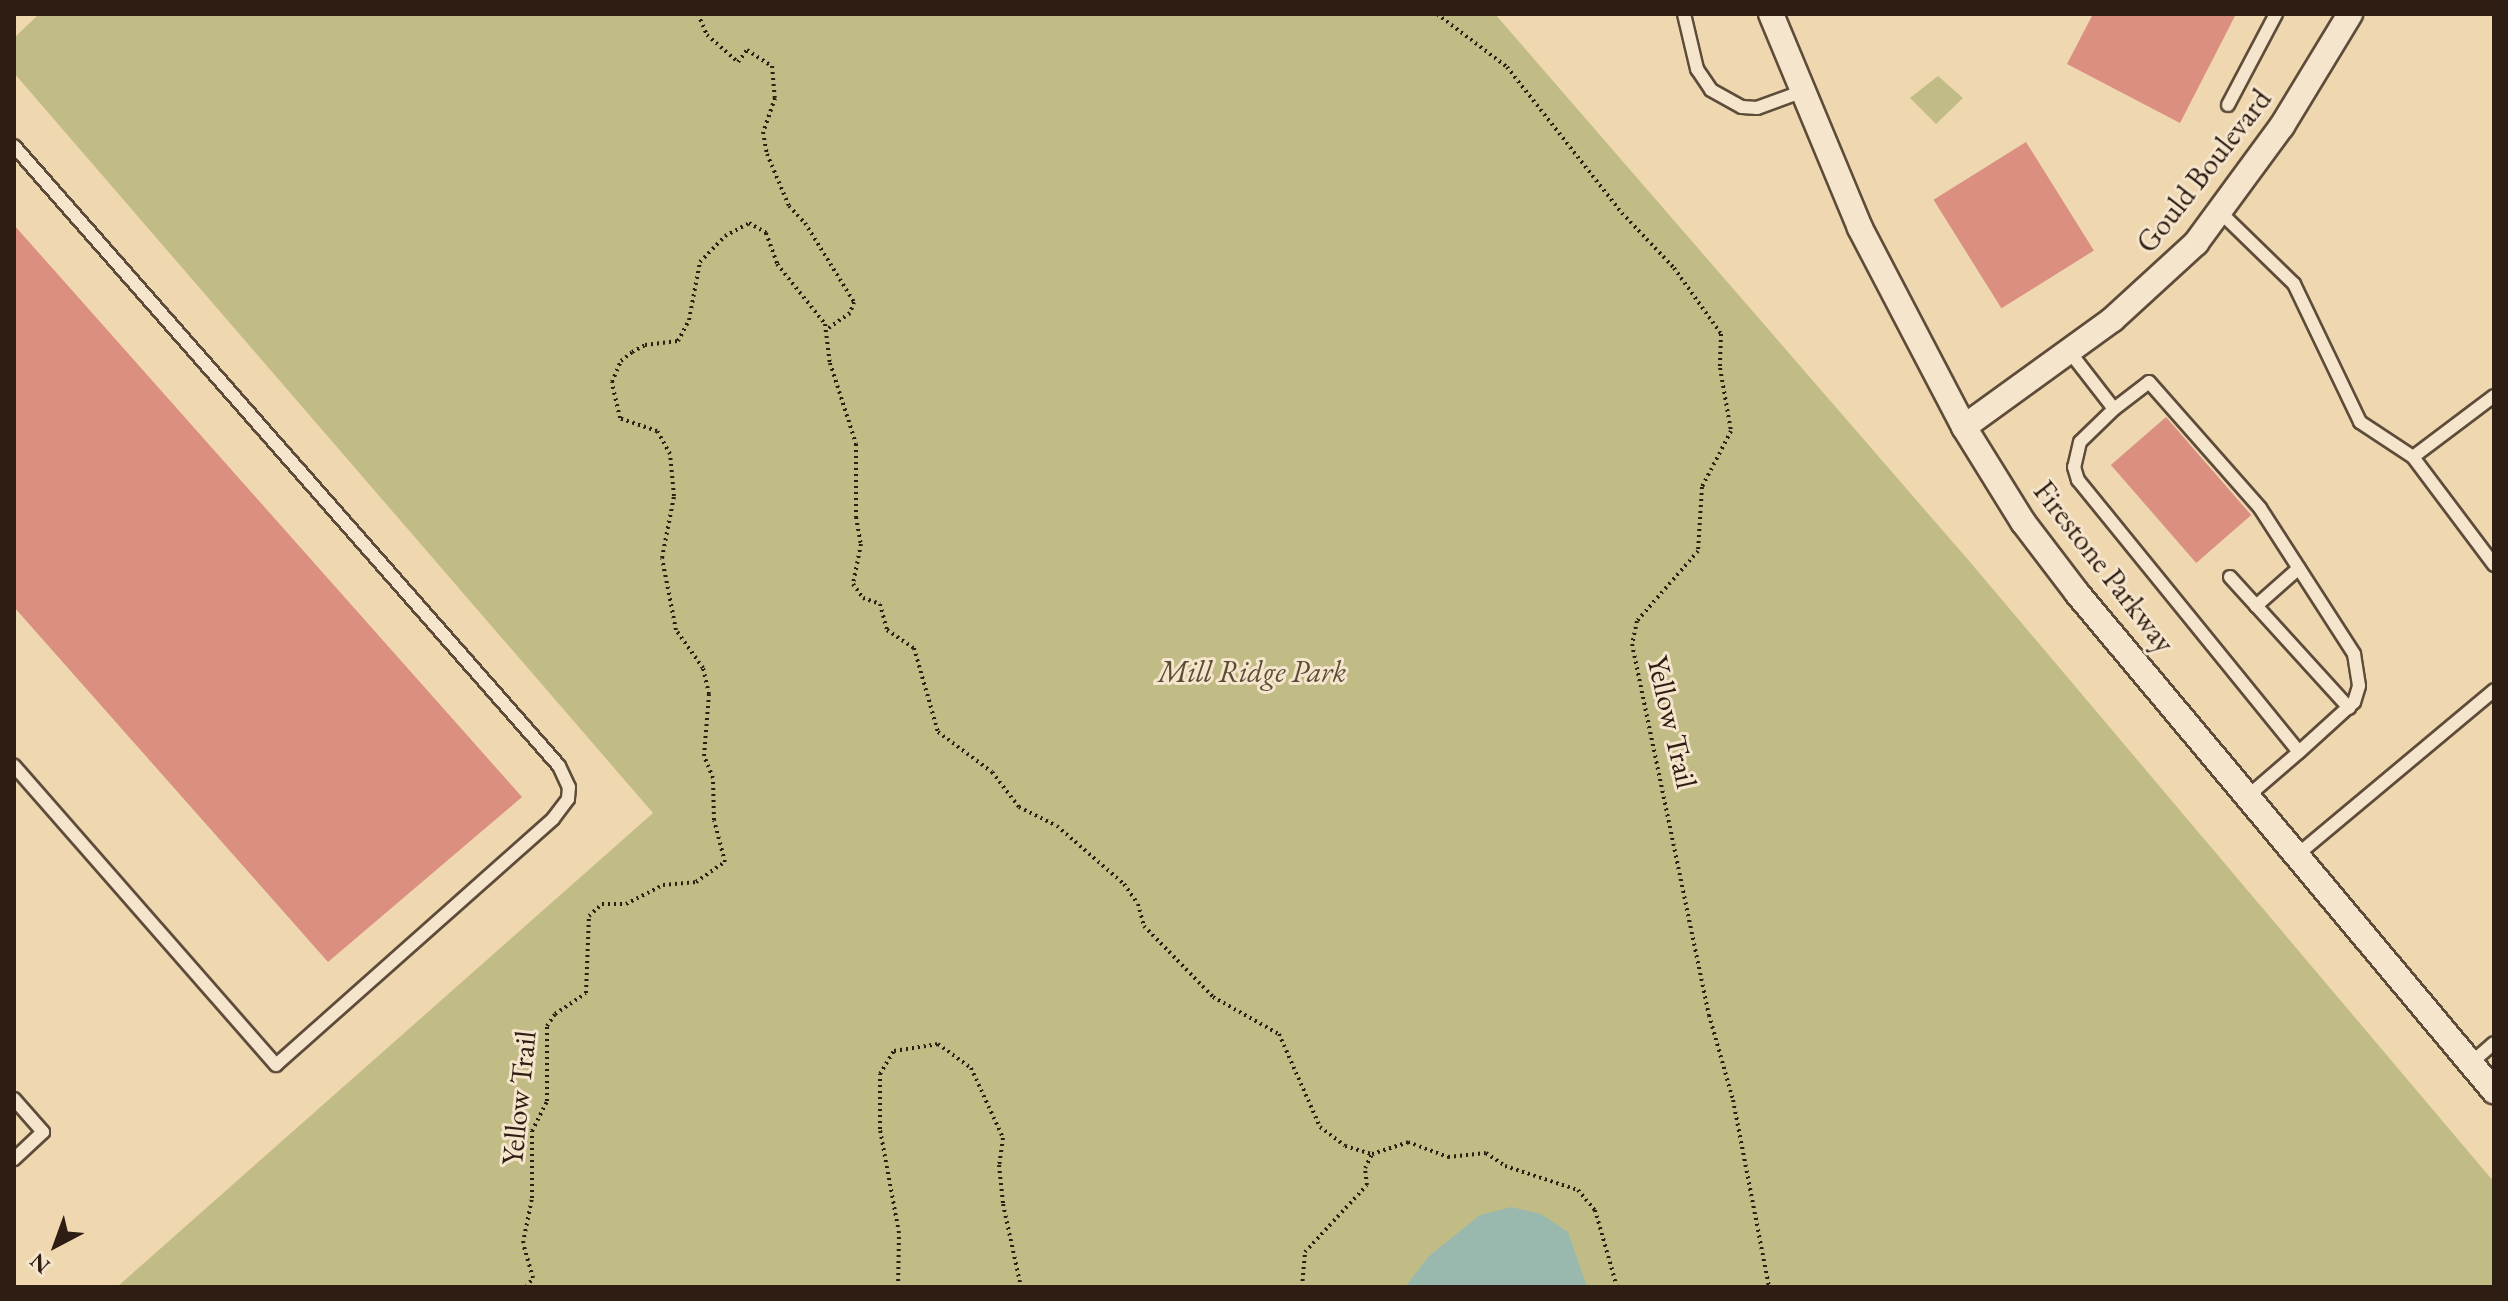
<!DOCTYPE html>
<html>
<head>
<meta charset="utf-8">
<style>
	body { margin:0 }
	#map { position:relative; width:2508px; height:1301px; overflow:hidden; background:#efd7b0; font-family:"EB Garamond",serif }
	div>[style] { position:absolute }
	.green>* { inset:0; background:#c1bc86 }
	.water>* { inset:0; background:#9ab9ae }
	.building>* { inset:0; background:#da8f80; transform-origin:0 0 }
	.path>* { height:4px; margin-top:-2px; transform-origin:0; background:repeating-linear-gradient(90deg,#2e1d12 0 2px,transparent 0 6px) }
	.roads { filter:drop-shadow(2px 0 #5e4c3a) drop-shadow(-2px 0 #5e4c3a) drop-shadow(0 2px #5e4c3a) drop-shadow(0 -2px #5e4c3a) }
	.lane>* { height:12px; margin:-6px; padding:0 6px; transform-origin:6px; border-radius:6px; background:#f5e5cc }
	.street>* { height:24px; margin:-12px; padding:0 12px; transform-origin:12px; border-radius:12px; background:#f5e5cc }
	span { translate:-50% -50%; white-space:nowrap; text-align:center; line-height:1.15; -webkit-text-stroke:6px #f5e5cc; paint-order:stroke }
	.street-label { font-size:30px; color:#2e1d12 }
	.park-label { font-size:30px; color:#5a4d35; font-style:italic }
	.frame { position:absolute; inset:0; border:16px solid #2e1d12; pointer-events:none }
	.north { position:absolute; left:16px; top:1205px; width:80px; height:80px; -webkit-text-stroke:6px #f5e5cc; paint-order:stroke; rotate:221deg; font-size:22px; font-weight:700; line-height:32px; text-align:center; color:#2e1d12 }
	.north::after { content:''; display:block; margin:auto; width:28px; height:36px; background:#2e1d12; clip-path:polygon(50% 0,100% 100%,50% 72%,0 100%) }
</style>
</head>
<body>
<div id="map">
	<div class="green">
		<i style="clip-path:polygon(39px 14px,1495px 14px,1970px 562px,2494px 1182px,2494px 1287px,117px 1287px,653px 813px,14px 73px,14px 38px)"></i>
		<i style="clip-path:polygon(1938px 76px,1963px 98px,1936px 124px,1910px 98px)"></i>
	</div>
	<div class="water">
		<i style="clip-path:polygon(1511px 1207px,1541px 1214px,1568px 1232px,1587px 1287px,1405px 1287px,1429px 1256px,1480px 1215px)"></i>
	</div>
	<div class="building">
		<i style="clip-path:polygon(2093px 14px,2236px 14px,2180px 123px,2067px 64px)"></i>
		<i style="left:2026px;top:142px;width:128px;height:109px;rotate:58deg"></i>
		<i style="clip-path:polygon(14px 225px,522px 797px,328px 962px,14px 607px)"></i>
		<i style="left:2166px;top:417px;width:130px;height:73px;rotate:49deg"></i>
	</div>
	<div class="path">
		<i style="left:698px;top:14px;width:23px;rotate:67deg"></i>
		<i style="left:707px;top:35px;width:41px;rotate:41.1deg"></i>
		<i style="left:738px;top:62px;width:15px;rotate:-53deg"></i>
		<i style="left:747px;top:50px;width:30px;rotate:33deg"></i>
		<i style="left:772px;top:66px;width:32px;rotate:85deg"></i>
		<i style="left:775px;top:98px;width:36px;rotate:109deg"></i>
		<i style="left:763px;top:132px;width:22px;rotate:80deg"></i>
		<i style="left:767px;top:154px;width:56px;rotate:67.1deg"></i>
		<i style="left:789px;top:206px;width:23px;rotate:47deg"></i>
		<i style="left:805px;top:223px;width:93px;rotate:58.2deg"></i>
		<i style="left:854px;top:302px;width:12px;rotate:110deg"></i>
		<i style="left:850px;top:313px;width:29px;rotate:145deg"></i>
		<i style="left:1437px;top:14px;width:88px;rotate:37.1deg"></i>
		<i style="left:1507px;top:67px;width:186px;rotate:51.8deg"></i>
		<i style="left:1622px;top:213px;width:76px;rotate:46.6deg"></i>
		<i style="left:1674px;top:268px;width:81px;rotate:54.5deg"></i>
		<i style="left:1721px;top:334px;width:34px;rotate:92deg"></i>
		<i style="left:1720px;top:368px;width:64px;rotate:80.1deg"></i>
		<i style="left:1731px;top:431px;width:63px;rotate:117.4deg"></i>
		<i style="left:1702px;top:487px;width:64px;rotate:93.6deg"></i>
		<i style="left:1698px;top:551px;width:93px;rotate:131.1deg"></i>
		<i style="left:1637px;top:621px;width:24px;rotate:102deg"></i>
		<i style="left:1632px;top:644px;width:379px;rotate:78.3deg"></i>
		<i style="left:1709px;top:1015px;width:88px;rotate:74.2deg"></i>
		<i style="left:1733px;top:1100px;width:190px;rotate:79.1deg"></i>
		<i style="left:526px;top:1287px;width:11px;rotate:-52deg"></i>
		<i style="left:533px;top:1278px;width:36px;rotate:-106deg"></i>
		<i style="left:523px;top:1243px;width:46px;rotate:-78.7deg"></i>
		<i style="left:532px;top:1198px;width:67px;rotate:-90deg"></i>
		<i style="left:532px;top:1131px;width:34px;rotate:-63deg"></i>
		<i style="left:547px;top:1101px;width:75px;rotate:-90deg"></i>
		<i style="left:547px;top:1026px;width:14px;rotate:-56deg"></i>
		<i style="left:555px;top:1014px;width:37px;rotate:-34deg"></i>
		<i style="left:586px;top:993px;width:77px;rotate:-87.8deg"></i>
		<i style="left:589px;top:916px;width:18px;rotate:-43deg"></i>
		<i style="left:602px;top:904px;width:24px"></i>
		<i style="left:626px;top:904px;width:42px;rotate:-27.2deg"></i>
		<i style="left:663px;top:885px;width:33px;rotate:-5deg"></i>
		<i style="left:696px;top:882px;width:35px;rotate:-35deg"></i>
		<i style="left:725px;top:862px;width:43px;rotate:-104.7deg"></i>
		<i style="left:714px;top:820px;width:42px;rotate:-91.4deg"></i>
		<i style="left:713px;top:778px;width:24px;rotate:-112deg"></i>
		<i style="left:704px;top:756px;width:62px;rotate:-85.4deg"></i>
		<i style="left:709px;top:694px;width:27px;rotate:-103deg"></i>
		<i style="left:703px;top:668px;width:47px;rotate:-125.4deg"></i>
		<i style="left:676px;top:630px;width:73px;rotate:-101deg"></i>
		<i style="left:662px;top:558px;width:63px;rotate:-79deg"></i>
		<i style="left:674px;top:496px;width:42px;rotate:-95.4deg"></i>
		<i style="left:670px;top:454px;width:26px;rotate:-119deg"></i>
		<i style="left:657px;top:431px;width:39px;rotate:-161deg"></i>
		<i style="left:620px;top:418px;width:37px;rotate:-103deg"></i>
		<i style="left:612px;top:382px;width:23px;rotate:-67deg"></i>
		<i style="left:621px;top:361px;width:14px;rotate:-39deg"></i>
		<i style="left:632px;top:352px;width:15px;rotate:-28deg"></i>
		<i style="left:645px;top:345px;width:33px;rotate:-7deg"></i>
		<i style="left:678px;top:341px;width:24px;rotate:-62deg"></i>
		<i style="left:689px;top:320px;width:59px;rotate:-79.3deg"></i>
		<i style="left:700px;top:262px;width:36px;rotate:-46deg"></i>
		<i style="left:725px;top:236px;width:27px;rotate:-28deg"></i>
		<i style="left:749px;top:223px;width:20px;rotate:30deg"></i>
		<i style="left:766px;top:233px;width:33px;rotate:70deg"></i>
		<i style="left:777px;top:264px;width:77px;rotate:51.3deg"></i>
		<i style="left:825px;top:324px;width:39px;rotate:83deg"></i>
		<i style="left:830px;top:363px;width:85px;rotate:72.2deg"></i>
		<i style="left:856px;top:444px;width:73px;rotate:90deg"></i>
		<i style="left:856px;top:517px;width:27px;rotate:80deg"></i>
		<i style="left:861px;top:544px;width:41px;rotate:101.3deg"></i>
		<i style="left:853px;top:584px;width:17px;rotate:54deg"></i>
		<i style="left:863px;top:598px;width:18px;rotate:19deg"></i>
		<i style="left:880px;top:604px;width:27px;rotate:75deg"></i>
		<i style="left:887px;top:630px;width:32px;rotate:34deg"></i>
		<i style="left:914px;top:648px;width:87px;rotate:74.1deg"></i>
		<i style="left:938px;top:732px;width:67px;rotate:36.5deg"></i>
		<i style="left:992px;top:772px;width:44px;rotate:52.4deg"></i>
		<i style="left:1019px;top:807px;width:42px;rotate:26.6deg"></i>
		<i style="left:1057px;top:826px;width:89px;rotate:40.9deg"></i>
		<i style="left:1124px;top:884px;width:24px;rotate:55deg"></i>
		<i style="left:1138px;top:904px;width:23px;rotate:75deg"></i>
		<i style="left:1144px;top:926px;width:99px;rotate:45.8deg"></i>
		<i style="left:1213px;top:997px;width:76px;rotate:29.3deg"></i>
		<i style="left:1279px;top:1034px;width:102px;rotate:66.2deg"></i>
		<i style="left:1320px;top:1127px;width:31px;rotate:37deg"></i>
		<i style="left:1345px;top:1146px;width:28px;rotate:17deg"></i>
		<i style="left:898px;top:1287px;width:54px;rotate:-88.9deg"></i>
		<i style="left:899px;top:1233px;width:106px;rotate:-100.4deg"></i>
		<i style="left:880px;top:1129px;width:55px;rotate:-90deg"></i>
		<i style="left:880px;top:1074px;width:27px;rotate:-59deg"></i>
		<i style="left:894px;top:1051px;width:45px;rotate:-9deg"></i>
		<i style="left:938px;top:1044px;width:41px;rotate:36deg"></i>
		<i style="left:971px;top:1068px;width:77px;rotate:65.4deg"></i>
		<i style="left:1003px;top:1138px;width:27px;rotate:98deg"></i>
		<i style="left:999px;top:1165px;width:39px;rotate:84deg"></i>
		<i style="left:1003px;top:1204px;width:85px;rotate:77.8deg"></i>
		<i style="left:1302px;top:1287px;width:35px;rotate:-85deg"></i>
		<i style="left:1305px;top:1252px;width:91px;rotate:-47.2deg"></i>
		<i style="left:1367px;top:1185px;width:17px;rotate:-97deg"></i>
		<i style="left:1365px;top:1168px;width:16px;rotate:-63deg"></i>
		<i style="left:1372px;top:1154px;width:38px;rotate:-18deg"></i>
		<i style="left:1408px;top:1142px;width:43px;rotate:20.6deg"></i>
		<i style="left:1448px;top:1157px;width:38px;rotate:-6deg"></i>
		<i style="left:1486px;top:1153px;width:23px;rotate:34deg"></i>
		<i style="left:1505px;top:1166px;width:77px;rotate:18.2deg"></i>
		<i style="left:1578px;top:1190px;width:26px;rotate:50deg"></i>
		<i style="left:1595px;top:1210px;width:80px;rotate:74.1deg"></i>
	</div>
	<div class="roads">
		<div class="lane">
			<i style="left:1684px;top:14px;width:57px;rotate:76.7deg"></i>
			<i style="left:1697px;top:69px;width:25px;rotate:56deg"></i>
			<i style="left:1711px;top:90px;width:35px;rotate:29deg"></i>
			<i style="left:1742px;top:107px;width:15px;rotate:4deg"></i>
			<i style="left:1757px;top:108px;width:47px;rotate:-20deg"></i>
			<i style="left:2228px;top:105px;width:103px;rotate:-62.2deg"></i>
			<i style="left:14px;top:146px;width:825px;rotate:48.68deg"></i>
			<i style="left:559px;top:766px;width:23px;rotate:65deg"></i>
			<i style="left:569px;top:787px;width:12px;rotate:95deg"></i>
			<i style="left:568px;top:799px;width:25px;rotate:127deg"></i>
			<i style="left:553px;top:819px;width:370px;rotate:138.4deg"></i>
			<i style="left:276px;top:1065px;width:398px;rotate:-131.2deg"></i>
			<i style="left:2220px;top:212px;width:103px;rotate:44.2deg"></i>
			<i style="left:2294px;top:284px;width:153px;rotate:64.4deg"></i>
			<i style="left:2360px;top:422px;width:64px;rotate:33.4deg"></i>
			<i style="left:2413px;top:457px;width:135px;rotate:53.1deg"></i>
			<i style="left:2069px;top:351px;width:73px;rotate:52.2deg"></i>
			<i style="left:2114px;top:409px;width:47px;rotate:135.9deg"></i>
			<i style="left:2080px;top:442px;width:26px;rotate:103deg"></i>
			<i style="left:2074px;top:467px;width:14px;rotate:73deg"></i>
			<i style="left:2078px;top:480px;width:350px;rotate:50.9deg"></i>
			<i style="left:2299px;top:752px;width:67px;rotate:139.2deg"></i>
			<i style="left:2114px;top:409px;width:44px;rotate:-37.6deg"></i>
			<i style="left:2149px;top:382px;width:168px;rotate:48.6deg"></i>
			<i style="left:2260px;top:508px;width:174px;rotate:57.2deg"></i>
			<i style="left:2354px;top:654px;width:32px;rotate:81deg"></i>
			<i style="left:2359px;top:686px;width:17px;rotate:107deg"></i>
			<i style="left:2354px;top:702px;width:74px;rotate:137.7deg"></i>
			<i style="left:2413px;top:457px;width:101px;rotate:-37deg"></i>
			<i style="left:2230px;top:577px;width:177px;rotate:47.7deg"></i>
			<i style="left:2256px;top:606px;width:57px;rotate:-41.5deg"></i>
			<i style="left:2297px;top:855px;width:257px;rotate:-39.9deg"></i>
			<i style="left:2471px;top:1063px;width:30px;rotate:-41deg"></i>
			<i style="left:14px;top:1099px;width:44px;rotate:48.7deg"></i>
			<i style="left:43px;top:1132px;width:40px;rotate:137deg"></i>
		</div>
		<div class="street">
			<i style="left:1771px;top:14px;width:232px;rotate:67.4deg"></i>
			<i style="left:1860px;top:228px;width:225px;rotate:62.4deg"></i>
			<i style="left:1964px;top:427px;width:112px;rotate:58.2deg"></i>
			<i style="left:2023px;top:522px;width:89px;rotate:52.7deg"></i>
			<i style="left:2077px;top:593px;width:650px;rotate:50.06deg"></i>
			<i style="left:1964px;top:427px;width:184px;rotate:-35.9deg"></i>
			<i style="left:2113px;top:319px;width:113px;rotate:-42.5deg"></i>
			<i style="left:2196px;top:243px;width:145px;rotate:-53.7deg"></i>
			<i style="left:2282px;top:126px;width:131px;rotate:-58.7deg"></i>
		</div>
	</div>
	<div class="street-label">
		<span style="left:2204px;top:171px;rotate:-52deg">Gould Boulevard</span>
		<span style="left:2104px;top:567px;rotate:52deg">Firestone Parkway</span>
		<span style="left:1672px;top:722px;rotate:77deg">Yellow Trail</span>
		<span style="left:519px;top:1098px;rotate:-84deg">Yellow Trail</span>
	</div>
	<div class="park-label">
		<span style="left:1252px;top:672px">Mill Ridge Park</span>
	</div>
	<div class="frame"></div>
	<div class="north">N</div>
</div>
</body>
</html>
